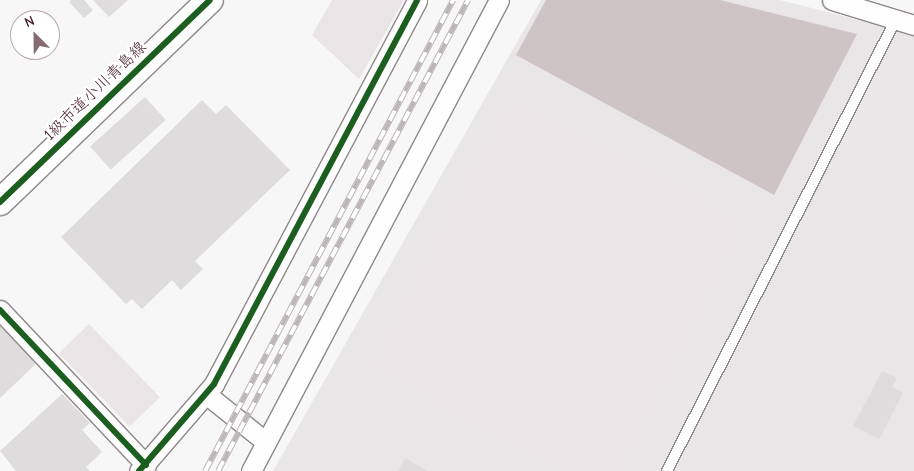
<!DOCTYPE html>
<html>
<head>
<meta charset="utf-8">
<style>
	body { margin:0 }
	#map { position:relative; width:914px; height:471px; overflow:hidden; background:#f7f7f7; font-family:"Comic Neue","Klee One",sans-serif }
	div>[style] { position:absolute }
	.built>* { inset:0; background:#e9e6e7 }
	.green>* { inset:0; background:#e9e5e6; transform-origin:0 0 }
	.water>* { inset:0; background:#cec3c5 }
	.building>* { inset:0; background:#dedcdc; transform-origin:0 0 }
	.roads { filter:drop-shadow(1px 0 #90888a) drop-shadow(-1px 0 #90888a) drop-shadow(0 1px #90888a) drop-shadow(0 -1px #90888a) }
	.lane>* { height:10px; margin:-5px; padding:0 5px; transform-origin:5px; border-radius:5px; background:#fefefe }
	.street>* { height:19px; margin:-9.5px; padding:0 9.5px; transform-origin:9.5px; border-radius:9.5px; background:#fefefe }
	.secondary>* { height:26px; margin:-13px; padding:0 13px; transform-origin:13px; border-radius:13px; background:#fefefe }
	.rail>* { height:5.5px; margin-top:-2.75px; transform-origin:0; background:repeating-linear-gradient(90deg,#fff 0 11px,#bcb6b8 0 22px); box-sizing:border-box; border-block:1px solid #bcb6b8 }
	.cycleway>* { height:6px; margin:-3px; padding:0 3px; transform-origin:3px; border-radius:3px; background:#1b5e20 }
	span { translate:-50% -50%; white-space:nowrap; text-align:center; line-height:1.15; -webkit-text-stroke:5px #fff; paint-order:stroke }
	.street-label { font-size:16px; color:#4a1f2b }
	.north { position:absolute; left:10px; top:10px; width:50px; height:50px; box-sizing:border-box; background:#fff; border:1px solid #b7a5aa; border-radius:50%; rotate:337deg; font-size:14px; font-weight:700; line-height:20px; text-align:center; color:#4a1f2b }
	.north::after { content:''; display:block; margin:auto; width:18px; height:22px; background:#876b72; clip-path:polygon(50% 0,100% 100%,50% 72%,0 100%) }
</style>
</head>
<body>
<div id="map">
	<div class="built">
		<i style="clip-path:polygon(541px 0,780px 0,914px 34px,914px 471px,273px 471px)"></i>
	</div>
	<div class="green">
		<i style="clip-path:polygon(332px 0,404px 0,359px 79px,312px 35px)"></i>
		<i style="clip-path:polygon(524px 100px,751px 221px,628px 471px,557px 471px,365px 368px,495px 116px)"></i>
		<i style="left:89px;top:324px;width:102px;height:42px;rotate:46deg"></i>
	</div>
	<div class="water">
		<i style="clip-path:polygon(546px 0,720px 0,857px 34px,774px 195px,516px 55px)"></i>
	</div>
	<div class="building">
		<i style="clip-path:polygon(71px 0,84px 0,93px 10px,84px 18px,69px 2px)"></i>
		<i style="clip-path:polygon(93px 0,128px 0,109px 17px)"></i>
		<i style="left:145px;top:97px;width:31px;height:74px;rotate:48deg"></i>
		<i style="clip-path:polygon(202px 100px,216px 114px,226px 105px,290px 170px,195px 261px,203px 269px,181px 290px,172px 280px,142px 309px,132px 299px,126px 304px,61px 237px)"></i>
		<i style="clip-path:polygon(0 321px,38px 362px,0 398px)"></i>
		<i style="clip-path:polygon(882px 371px,897px 378px,892px 387px,903px 393px,879px 439px,853px 426px)"></i>
		<i style="clip-path:polygon(62px 394px,90px 423px,82px 430px,102px 452px,86px 467px,90px 471px,16px 471px,0 451px)"></i>
		<i style="clip-path:polygon(405px 458px,428px 471px,398px 471px)"></i>
	</div>
	<div class="roads">
		<div class="lane">
			<i style="left:667px;top:471px;width:507px;rotate:-63.13deg"></i>
		</div>
		<div class="street">
			<i style="left:832px;top:0;width:86px;rotate:17deg"></i>
			<i style="left:0;top:310px;width:213px;rotate:46.7deg"></i>
			<i style="left:206px;top:394px;width:77px;rotate:38.7deg"></i>
			<i style="left:139px;top:471px;width:115px;rotate:-49.2deg"></i>
			<i style="left:214px;top:384px;width:434px;rotate:-62.1deg"></i>
			<i style="left:251px;top:471px;width:532px;rotate:-62.23deg"></i>
		</div>
		<div class="secondary">
			<i style="left:0;top:202px;width:291px;rotate:-43.9deg"></i>
		</div>
	</div>
	<div class="rail">
		<i style="left:205px;top:471px;width:532px;rotate:-62.23deg"></i>
		<i style="left:218px;top:471px;width:533px;rotate:-62.04deg"></i>
	</div>
	<div class="cycleway">
		<i style="left:0;top:202px;width:291px;rotate:-43.9deg"></i>
		<i style="left:0;top:310px;width:213px;rotate:46.7deg"></i>
		<i style="left:139px;top:471px;width:115px;rotate:-49.2deg"></i>
		<i style="left:214px;top:384px;width:434px;rotate:-62.1deg"></i>
	</div>
	<div class="street-label">
		<span style="left:95px;top:91px;rotate:-44deg">1級市道小川青島線</span>
	</div>
	<div class="north">N</div>
</div>
</body>
</html>
